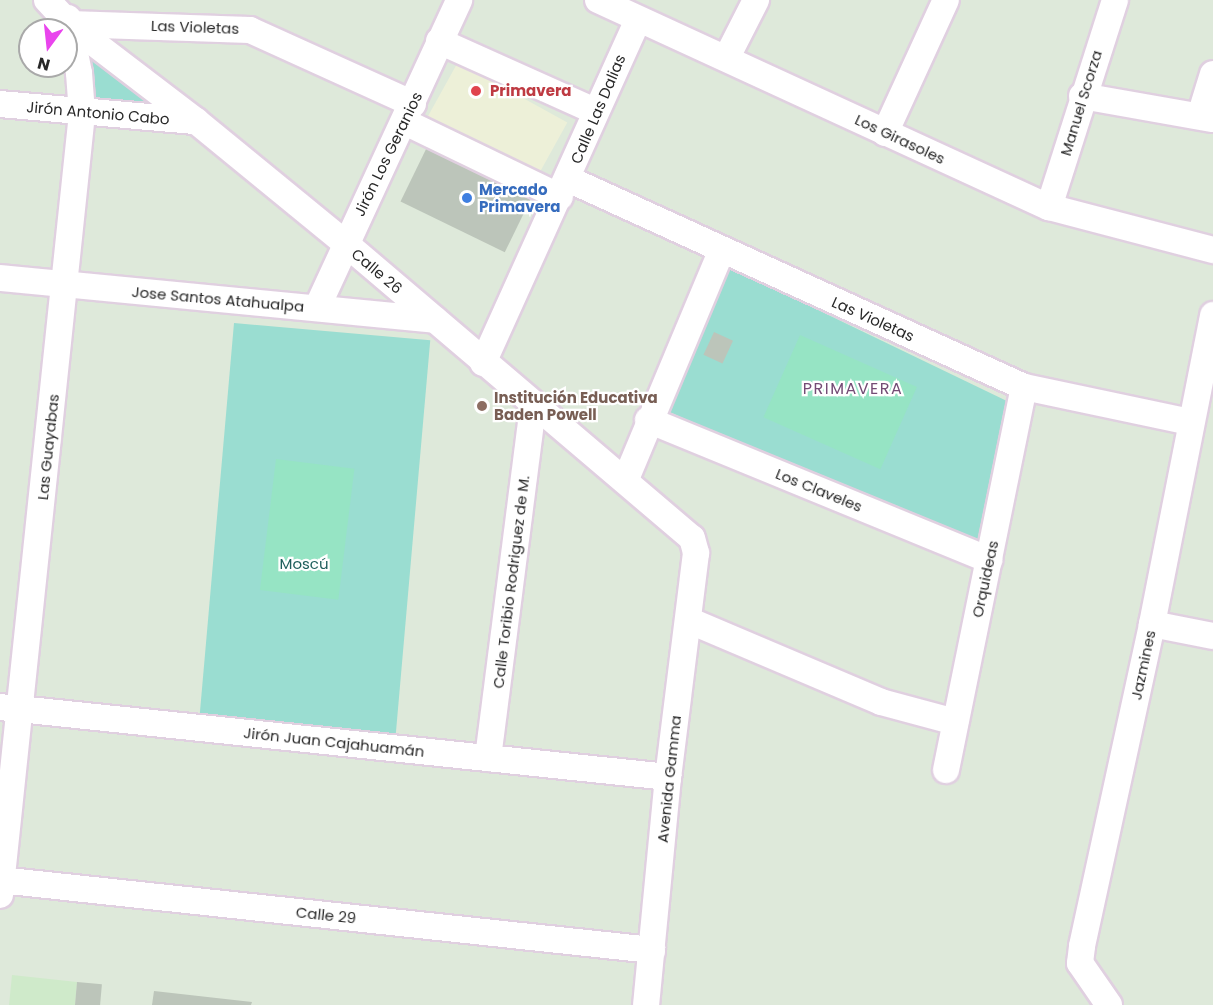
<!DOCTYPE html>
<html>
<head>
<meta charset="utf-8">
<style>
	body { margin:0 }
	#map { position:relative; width:1213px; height:1005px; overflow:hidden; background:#dee9da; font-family:Poppins,sans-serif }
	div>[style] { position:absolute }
	.education>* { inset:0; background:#cfeaca }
	.medical>* { inset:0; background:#edf0d8; transform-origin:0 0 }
	.green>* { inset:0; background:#9addd1; transform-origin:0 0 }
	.pitch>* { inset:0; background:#96e4c4; transform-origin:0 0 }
	.building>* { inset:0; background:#bcc5ba; transform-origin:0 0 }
	.roads { filter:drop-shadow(2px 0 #e0d0e0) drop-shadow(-2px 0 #e0d0e0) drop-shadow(0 2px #e0d0e0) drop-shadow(0 -2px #e0d0e0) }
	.minor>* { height:26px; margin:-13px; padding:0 13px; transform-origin:13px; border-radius:13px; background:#fff }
	.dots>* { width:16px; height:16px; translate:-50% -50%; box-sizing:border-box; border:3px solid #fff; border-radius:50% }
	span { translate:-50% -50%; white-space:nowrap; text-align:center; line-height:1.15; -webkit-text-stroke:4.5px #fff; paint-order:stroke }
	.street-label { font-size:15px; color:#282828 }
	.health-label { font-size:15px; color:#be3a42; font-weight:700 }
	.left { translate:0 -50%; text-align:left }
	.shop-label { font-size:15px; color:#366cbe; font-weight:700 }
	.education-label { font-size:15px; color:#785e54; font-weight:700 }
	.park-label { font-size:15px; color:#1e5f5c }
	.neighbourhood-label { font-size:16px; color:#744c75; letter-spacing:1.5px }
	.north { position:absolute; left:18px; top:18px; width:60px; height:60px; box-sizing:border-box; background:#fff; border:2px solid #a9a9a9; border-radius:50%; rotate:195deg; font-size:16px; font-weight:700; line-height:24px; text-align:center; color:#282828 }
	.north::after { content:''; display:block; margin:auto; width:21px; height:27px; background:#e944ed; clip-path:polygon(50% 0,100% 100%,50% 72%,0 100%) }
</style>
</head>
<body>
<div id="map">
	<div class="education">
		<i style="clip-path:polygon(12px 975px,77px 982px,75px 1005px,9px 1005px)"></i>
	</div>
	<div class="medical">
		<i style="left:458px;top:62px;width:125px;height:66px;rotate:29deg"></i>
	</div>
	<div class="green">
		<i style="clip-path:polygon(84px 41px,163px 111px,87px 103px)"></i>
		<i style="clip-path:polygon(727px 266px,1011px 403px,981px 542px,914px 521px,667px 411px)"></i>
		<i style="left:234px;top:323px;width:197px;height:398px;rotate:5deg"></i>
	</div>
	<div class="pitch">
		<i style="left:800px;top:335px;width:128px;height:90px;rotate:24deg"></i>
		<i style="left:276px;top:459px;width:79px;height:132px;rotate:7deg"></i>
	</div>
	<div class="building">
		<i style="left:429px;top:143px;width:116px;height:65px;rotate:26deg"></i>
		<i style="left:714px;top:332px;width:21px;height:25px;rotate:25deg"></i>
		<i style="left:77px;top:982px;width:25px;height:23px;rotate:5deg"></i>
		<i style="clip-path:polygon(154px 991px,252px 1002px,251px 1005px,152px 1005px)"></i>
	</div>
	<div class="roads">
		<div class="minor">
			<i style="left:47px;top:0;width:33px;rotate:47deg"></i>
			<i style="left:69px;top:24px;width:160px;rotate:37.4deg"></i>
			<i style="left:196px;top:121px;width:193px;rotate:39.3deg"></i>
			<i style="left:345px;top:243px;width:455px;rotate:40.4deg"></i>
			<i style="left:692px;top:538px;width:16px;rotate:75deg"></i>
			<i style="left:696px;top:553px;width:226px;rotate:97.1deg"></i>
			<i style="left:668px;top:777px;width:229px;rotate:95.5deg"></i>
			<i style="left:598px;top:0;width:496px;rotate:24.7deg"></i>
			<i style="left:1049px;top:207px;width:170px;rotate:14.7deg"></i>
			<i style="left:69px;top:24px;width:181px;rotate:1.9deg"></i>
			<i style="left:250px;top:30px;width:179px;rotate:24.4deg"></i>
			<i style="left:439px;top:41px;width:171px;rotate:24.2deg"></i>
			<i style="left:727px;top:57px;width:64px;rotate:-63deg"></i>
			<i style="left:1082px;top:96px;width:133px;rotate:10deg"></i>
			<i style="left:0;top:104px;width:197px;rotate:5deg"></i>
			<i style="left:1200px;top:116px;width:44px;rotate:-72.8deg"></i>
			<i style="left:405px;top:122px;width:172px;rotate:25.8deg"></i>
			<i style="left:885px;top:133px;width:146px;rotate:-65.4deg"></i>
			<i style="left:568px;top:179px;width:501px;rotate:24.52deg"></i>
			<i style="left:1024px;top:387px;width:170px;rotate:11.9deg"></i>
			<i style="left:1049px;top:207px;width:217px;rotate:-72.3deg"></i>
			<i style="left:0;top:278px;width:437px;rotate:5.5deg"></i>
			<i style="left:317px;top:308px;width:339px;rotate:-65.2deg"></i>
			<i style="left:483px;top:363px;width:377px;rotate:-65.7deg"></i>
			<i style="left:648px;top:420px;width:369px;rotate:22.3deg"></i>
			<i style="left:626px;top:479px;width:248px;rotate:-67.3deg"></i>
			<i style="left:688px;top:620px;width:210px;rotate:23deg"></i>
			<i style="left:881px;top:702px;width:77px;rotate:15.1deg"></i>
			<i style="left:1152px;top:624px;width:62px;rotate:11.1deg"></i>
			<i style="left:0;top:707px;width:672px;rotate:5.98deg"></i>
			<i style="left:488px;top:758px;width:355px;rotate:-82.7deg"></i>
			<i style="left:946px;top:770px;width:391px;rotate:-78.5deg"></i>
			<i style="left:0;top:880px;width:656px;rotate:6.13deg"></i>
			<i style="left:0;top:895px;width:786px;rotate:-84.01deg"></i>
			<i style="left:82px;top:113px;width:40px;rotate:-94.3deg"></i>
			<i style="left:79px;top:73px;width:56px;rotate:-101.3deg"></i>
			<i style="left:1109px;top:1005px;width:51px;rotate:-124.6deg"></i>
			<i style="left:1080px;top:963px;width:17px;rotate:-83deg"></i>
			<i style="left:1082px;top:946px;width:330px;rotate:-77.7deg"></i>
			<i style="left:1152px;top:624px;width:315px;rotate:-78.8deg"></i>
		</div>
	</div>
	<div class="dots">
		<i style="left:476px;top:91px;background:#e0444e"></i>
		<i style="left:467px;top:198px;background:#3f7fe0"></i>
		<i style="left:482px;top:406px;background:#8d6e63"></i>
	</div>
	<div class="street-label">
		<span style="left:195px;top:27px;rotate:2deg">Las Violetas</span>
		<span style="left:1081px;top:103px;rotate:-73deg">Manuel Scorza</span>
		<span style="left:598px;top:109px;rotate:-67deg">Calle Las Dalias</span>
		<span style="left:98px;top:113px;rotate:5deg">Jirón Antonio Cabo</span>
		<span style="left:900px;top:139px;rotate:25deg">Los Girasoles</span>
		<span style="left:388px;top:154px;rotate:-64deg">Jirón Los Geranios</span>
		<span style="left:377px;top:271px;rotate:40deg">Calle 26</span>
		<span style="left:218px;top:299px;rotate:5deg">Jose Santos Atahualpa</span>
		<span style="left:873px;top:319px;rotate:24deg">Las Violetas</span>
		<span style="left:48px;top:447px;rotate:-84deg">Las Guayabas</span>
		<span style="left:819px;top:490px;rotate:22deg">Los Claveles</span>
		<span style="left:985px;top:579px;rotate:-78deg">Orquideas</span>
		<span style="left:511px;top:582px;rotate:-83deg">Calle Toribio Rodriguez de M.</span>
		<span style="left:1143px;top:665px;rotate:-78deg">Jazmines</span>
		<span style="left:334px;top:742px;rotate:6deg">Jirón Juan Cajahuamán</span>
		<span style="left:669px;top:779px;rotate:-84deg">Avenida Gamma</span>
		<span style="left:326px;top:915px;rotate:6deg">Calle 29</span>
	</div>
	<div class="health-label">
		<span class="left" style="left:490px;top:91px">Primavera</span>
	</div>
	<div class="shop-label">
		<span class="left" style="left:479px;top:198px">Mercado<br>Primavera</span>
	</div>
	<div class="education-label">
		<span class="left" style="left:494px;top:406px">Institución Educativa<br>Baden Powell</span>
	</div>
	<div class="park-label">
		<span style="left:304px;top:564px">Moscú</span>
	</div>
	<div class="neighbourhood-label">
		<span style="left:853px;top:389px">PRIMAVERA</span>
	</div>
	<div class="north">N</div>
</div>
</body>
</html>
